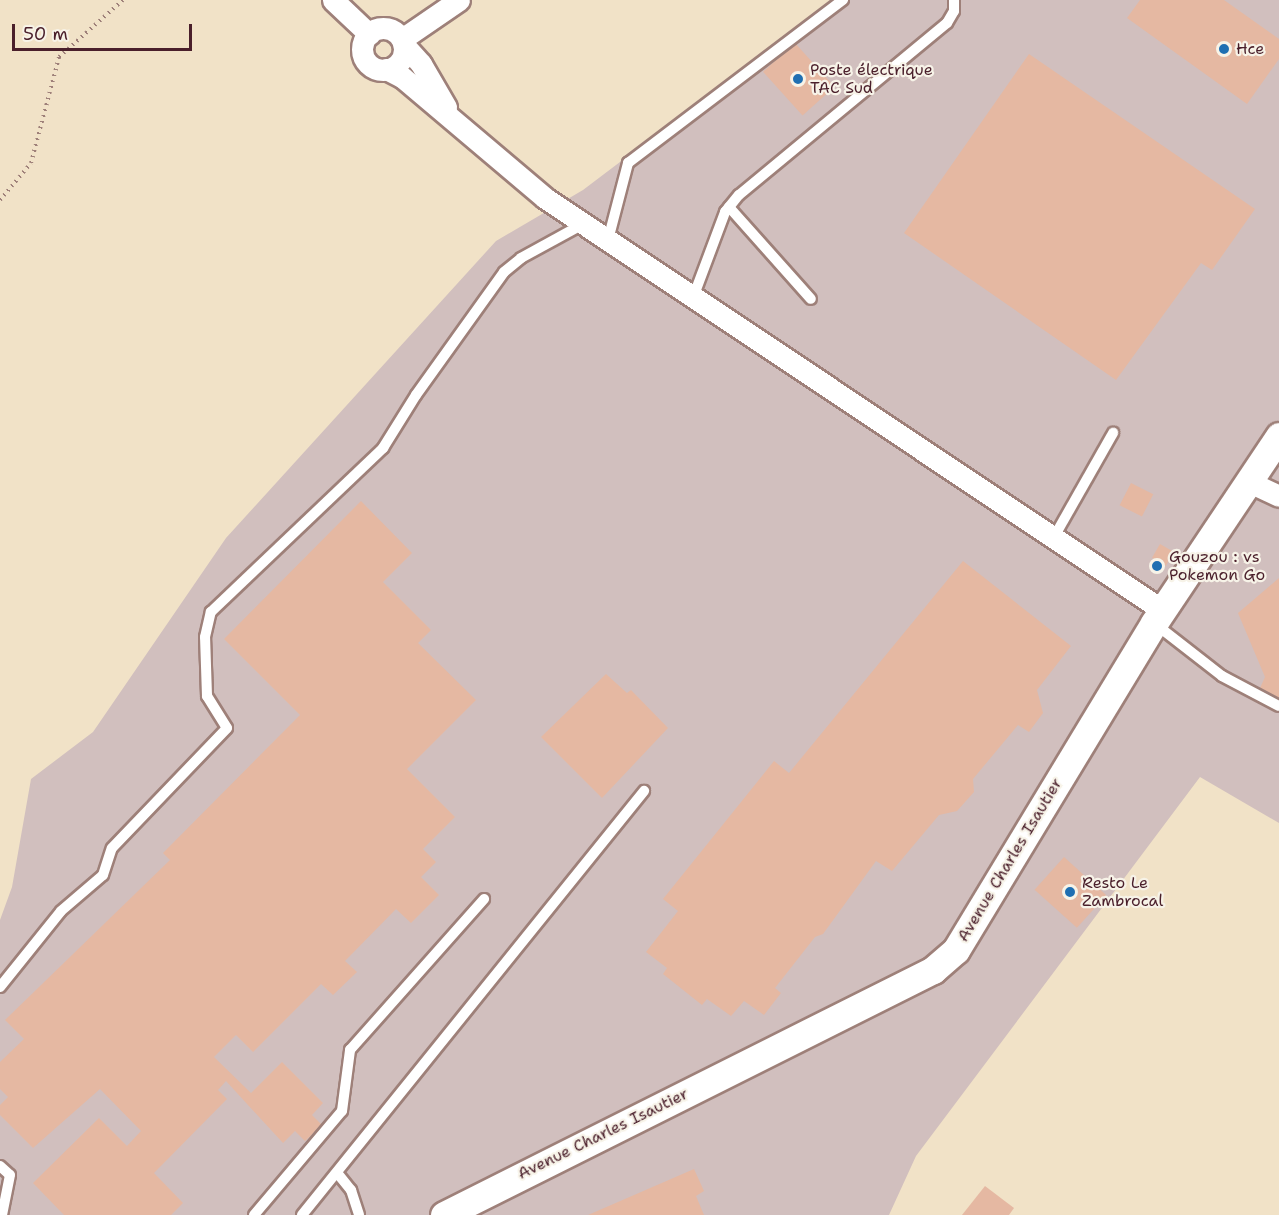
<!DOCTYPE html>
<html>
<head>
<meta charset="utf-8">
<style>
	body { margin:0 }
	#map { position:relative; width:1279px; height:1215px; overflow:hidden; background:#f1e2c7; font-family:"Shantell Sans",sans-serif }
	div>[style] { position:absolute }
	.industrial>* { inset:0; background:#d1bfbe }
	.building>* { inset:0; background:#e5b8a2; transform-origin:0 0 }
	.path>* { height:4px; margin-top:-2px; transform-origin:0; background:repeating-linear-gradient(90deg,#9e8079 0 1.5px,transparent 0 6px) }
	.roads { filter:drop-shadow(2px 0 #9e8079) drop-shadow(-2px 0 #9e8079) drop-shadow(0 2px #9e8079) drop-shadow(0 -2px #9e8079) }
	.service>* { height:10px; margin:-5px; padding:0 5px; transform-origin:5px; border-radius:5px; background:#fff }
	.minor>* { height:21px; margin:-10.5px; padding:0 10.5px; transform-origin:10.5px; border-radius:10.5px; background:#fff }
	.minor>.ring { margin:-10.5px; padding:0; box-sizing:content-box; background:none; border:21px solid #fff; border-radius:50% }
	.tertiary>* { height:27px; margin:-13.5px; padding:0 13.5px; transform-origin:13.5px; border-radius:13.5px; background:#fff }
	.dots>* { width:16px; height:16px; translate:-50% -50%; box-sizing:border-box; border:3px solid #f7f3e8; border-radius:50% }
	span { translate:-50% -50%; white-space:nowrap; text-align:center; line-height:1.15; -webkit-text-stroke:4.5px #f7f3e8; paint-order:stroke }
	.poi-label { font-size:16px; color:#4a1f2b }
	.left { translate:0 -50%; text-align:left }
	.street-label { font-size:16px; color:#4a1f2b }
	.scale { position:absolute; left:12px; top:24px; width:180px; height:27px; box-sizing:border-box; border:3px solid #4a1f2b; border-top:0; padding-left:8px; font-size:18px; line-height:21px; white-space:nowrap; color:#4a1f2b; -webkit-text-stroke:4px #f7f3e8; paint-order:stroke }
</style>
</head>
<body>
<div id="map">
	<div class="industrial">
		<i style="clip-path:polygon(834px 0,1279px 0,1279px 823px,1200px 777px,916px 1156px,889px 1215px,0 1215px,0 920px,12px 887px,31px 779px,93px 732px,226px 538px,496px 241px,583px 190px)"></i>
	</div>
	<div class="building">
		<i style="clip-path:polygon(1140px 0,1224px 0,1279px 39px,1279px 59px,1247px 104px,1127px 18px)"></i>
		<i style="left:795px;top:43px;width:59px;height:43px;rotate:48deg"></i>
		<i style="clip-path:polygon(1029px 54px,1255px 209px,1212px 270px,1201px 263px,1116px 380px,904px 233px)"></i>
		<i style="left:1131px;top:483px;width:25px;height:25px;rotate:27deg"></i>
		<i style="clip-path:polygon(361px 501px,412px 553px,383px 582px,431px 630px,418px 643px,476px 700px,407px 769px,455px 817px,423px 849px,436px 862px,421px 877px,439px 895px,411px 923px,396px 909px,345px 961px,357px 972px,333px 995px,321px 984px,253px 1052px,236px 1035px,214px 1057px,251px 1093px,282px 1062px,323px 1103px,312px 1115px,322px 1125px,305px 1141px,295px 1131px,283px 1143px,226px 1081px,218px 1090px,227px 1099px,154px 1173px,183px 1203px,171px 1215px,64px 1215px,33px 1183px,99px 1118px,127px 1146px,141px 1131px,100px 1089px,33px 1148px,0 1115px,0 1105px,8px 1097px,0 1089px,0 1062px,24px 1039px,5px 1020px,170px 860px,163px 853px,300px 715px,224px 639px)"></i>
		<i style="left:1160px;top:544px;width:16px;height:16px;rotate:30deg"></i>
		<i style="clip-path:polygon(963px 561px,1071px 646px,1037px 690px,1043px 713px,1029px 732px,1018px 725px,973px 779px,974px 792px,957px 811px,939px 815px,892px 871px,876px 861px,823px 934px,815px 937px,775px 988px,781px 993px,764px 1015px,744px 1001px,731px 1016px,707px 999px,702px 1005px,663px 974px,667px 968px,646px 952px,678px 911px,663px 899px,774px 761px,789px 773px)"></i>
		<i style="clip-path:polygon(1279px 578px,1279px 698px,1260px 688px,1265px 677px,1238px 613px)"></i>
		<i style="clip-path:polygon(606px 674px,627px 693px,631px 690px,668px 728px,602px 798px,541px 737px)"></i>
		<i style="left:1064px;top:857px;width:57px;height:44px;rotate:42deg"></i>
		<i style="clip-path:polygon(694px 1169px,704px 1191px,696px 1196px,704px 1215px,588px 1215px)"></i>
		<i style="clip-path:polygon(985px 1186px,1014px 1208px,1009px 1215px,962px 1215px)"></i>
	</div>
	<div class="path">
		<i style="left:0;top:200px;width:48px;rotate:-50deg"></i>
		<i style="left:31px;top:163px;width:110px;rotate:-75.2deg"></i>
		<i style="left:59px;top:57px;width:86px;rotate:-41.7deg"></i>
	</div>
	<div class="roads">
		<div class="service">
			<i style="left:729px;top:207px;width:123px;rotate:48.3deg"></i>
			<i style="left:608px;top:240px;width:80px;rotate:-75.4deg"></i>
			<i style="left:628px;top:163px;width:270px;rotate:-37.2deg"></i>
			<i style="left:694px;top:295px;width:89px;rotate:-69.5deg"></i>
			<i style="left:725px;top:212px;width:22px;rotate:-51deg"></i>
			<i style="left:739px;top:195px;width:270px;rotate:-39.6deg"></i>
			<i style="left:947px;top:23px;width:14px;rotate:-60deg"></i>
			<i style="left:954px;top:11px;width:11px;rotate:-90deg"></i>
			<i style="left:1054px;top:537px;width:120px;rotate:-60.4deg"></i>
			<i style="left:1154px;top:623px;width:86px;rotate:37.9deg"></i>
			<i style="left:1222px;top:676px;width:64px;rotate:27.8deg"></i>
			<i style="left:0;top:987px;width:97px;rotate:-51.2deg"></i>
			<i style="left:61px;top:911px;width:55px;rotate:-40.6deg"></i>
			<i style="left:103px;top:875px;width:28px;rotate:-72deg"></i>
			<i style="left:112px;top:848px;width:166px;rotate:-46.2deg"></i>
			<i style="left:227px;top:728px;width:38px;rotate:-122deg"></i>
			<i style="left:207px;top:696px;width:59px;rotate:-91.9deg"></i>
			<i style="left:205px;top:637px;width:26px;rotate:-77deg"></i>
			<i style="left:211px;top:612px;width:238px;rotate:-43.6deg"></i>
			<i style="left:383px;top:448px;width:62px;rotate:-58.1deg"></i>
			<i style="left:416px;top:395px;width:151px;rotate:-54.4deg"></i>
			<i style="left:504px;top:272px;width:22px;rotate:-39deg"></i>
			<i style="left:521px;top:258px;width:71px;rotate:-28.7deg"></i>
			<i style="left:0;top:1166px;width:13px;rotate:42deg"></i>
			<i style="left:10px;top:1175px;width:41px;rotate:101.3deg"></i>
			<i style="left:338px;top:1174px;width:21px;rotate:51deg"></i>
			<i style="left:351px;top:1190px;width:26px;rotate:72deg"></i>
			<i style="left:254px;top:1215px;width:136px;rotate:-49.8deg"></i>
			<i style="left:342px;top:1111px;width:62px;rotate:-82.5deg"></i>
			<i style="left:350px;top:1050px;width:202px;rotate:-48.4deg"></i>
			<i style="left:302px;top:1215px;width:545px;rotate:-51.11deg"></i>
		</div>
		<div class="minor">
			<i style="left:333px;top:0;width:50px;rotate:43.4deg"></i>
			<i class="ring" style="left:362px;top:28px;width:21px;height:21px"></i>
			<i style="left:402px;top:39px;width:69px;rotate:-34.4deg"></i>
			<i style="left:404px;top:45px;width:25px;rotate:48deg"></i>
			<i style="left:421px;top:64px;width:50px;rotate:59.8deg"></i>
			<i style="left:386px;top:69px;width:18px;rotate:27deg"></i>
			<i style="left:402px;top:77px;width:187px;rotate:40.2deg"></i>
			<i style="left:545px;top:198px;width:742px;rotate:33.73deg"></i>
			<i style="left:1247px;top:481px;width:35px;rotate:25deg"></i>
		</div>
		<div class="tertiary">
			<i style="left:444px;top:1215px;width:547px;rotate:-26.61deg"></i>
			<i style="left:933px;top:970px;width:30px;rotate:-41deg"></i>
			<i style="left:956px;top:950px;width:382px;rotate:-58.8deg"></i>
			<i style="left:1154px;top:623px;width:225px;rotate:-56.2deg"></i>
		</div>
	</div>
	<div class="dots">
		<i style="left:1224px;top:49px;background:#1f6fb2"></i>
		<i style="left:798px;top:79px;background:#1f6fb2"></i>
		<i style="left:1157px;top:566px;background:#1f6fb2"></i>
		<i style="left:1070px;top:892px;background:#1f6fb2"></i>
	</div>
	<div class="poi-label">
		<span class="left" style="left:1236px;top:49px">Hce</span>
		<span class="left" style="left:810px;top:79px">Poste électrique<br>TAC Sud</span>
		<span class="left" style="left:1169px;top:566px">Gouzou : vs<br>Pokemon Go</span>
		<span class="left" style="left:1082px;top:892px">Resto Le<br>Zambrocal</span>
	</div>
	<div class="street-label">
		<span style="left:1010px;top:860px;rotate:-59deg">Avenue Charles Isautier</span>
		<span style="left:603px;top:1134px;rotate:-26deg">Avenue Charles Isautier</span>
	</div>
	<div class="scale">50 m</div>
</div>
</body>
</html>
